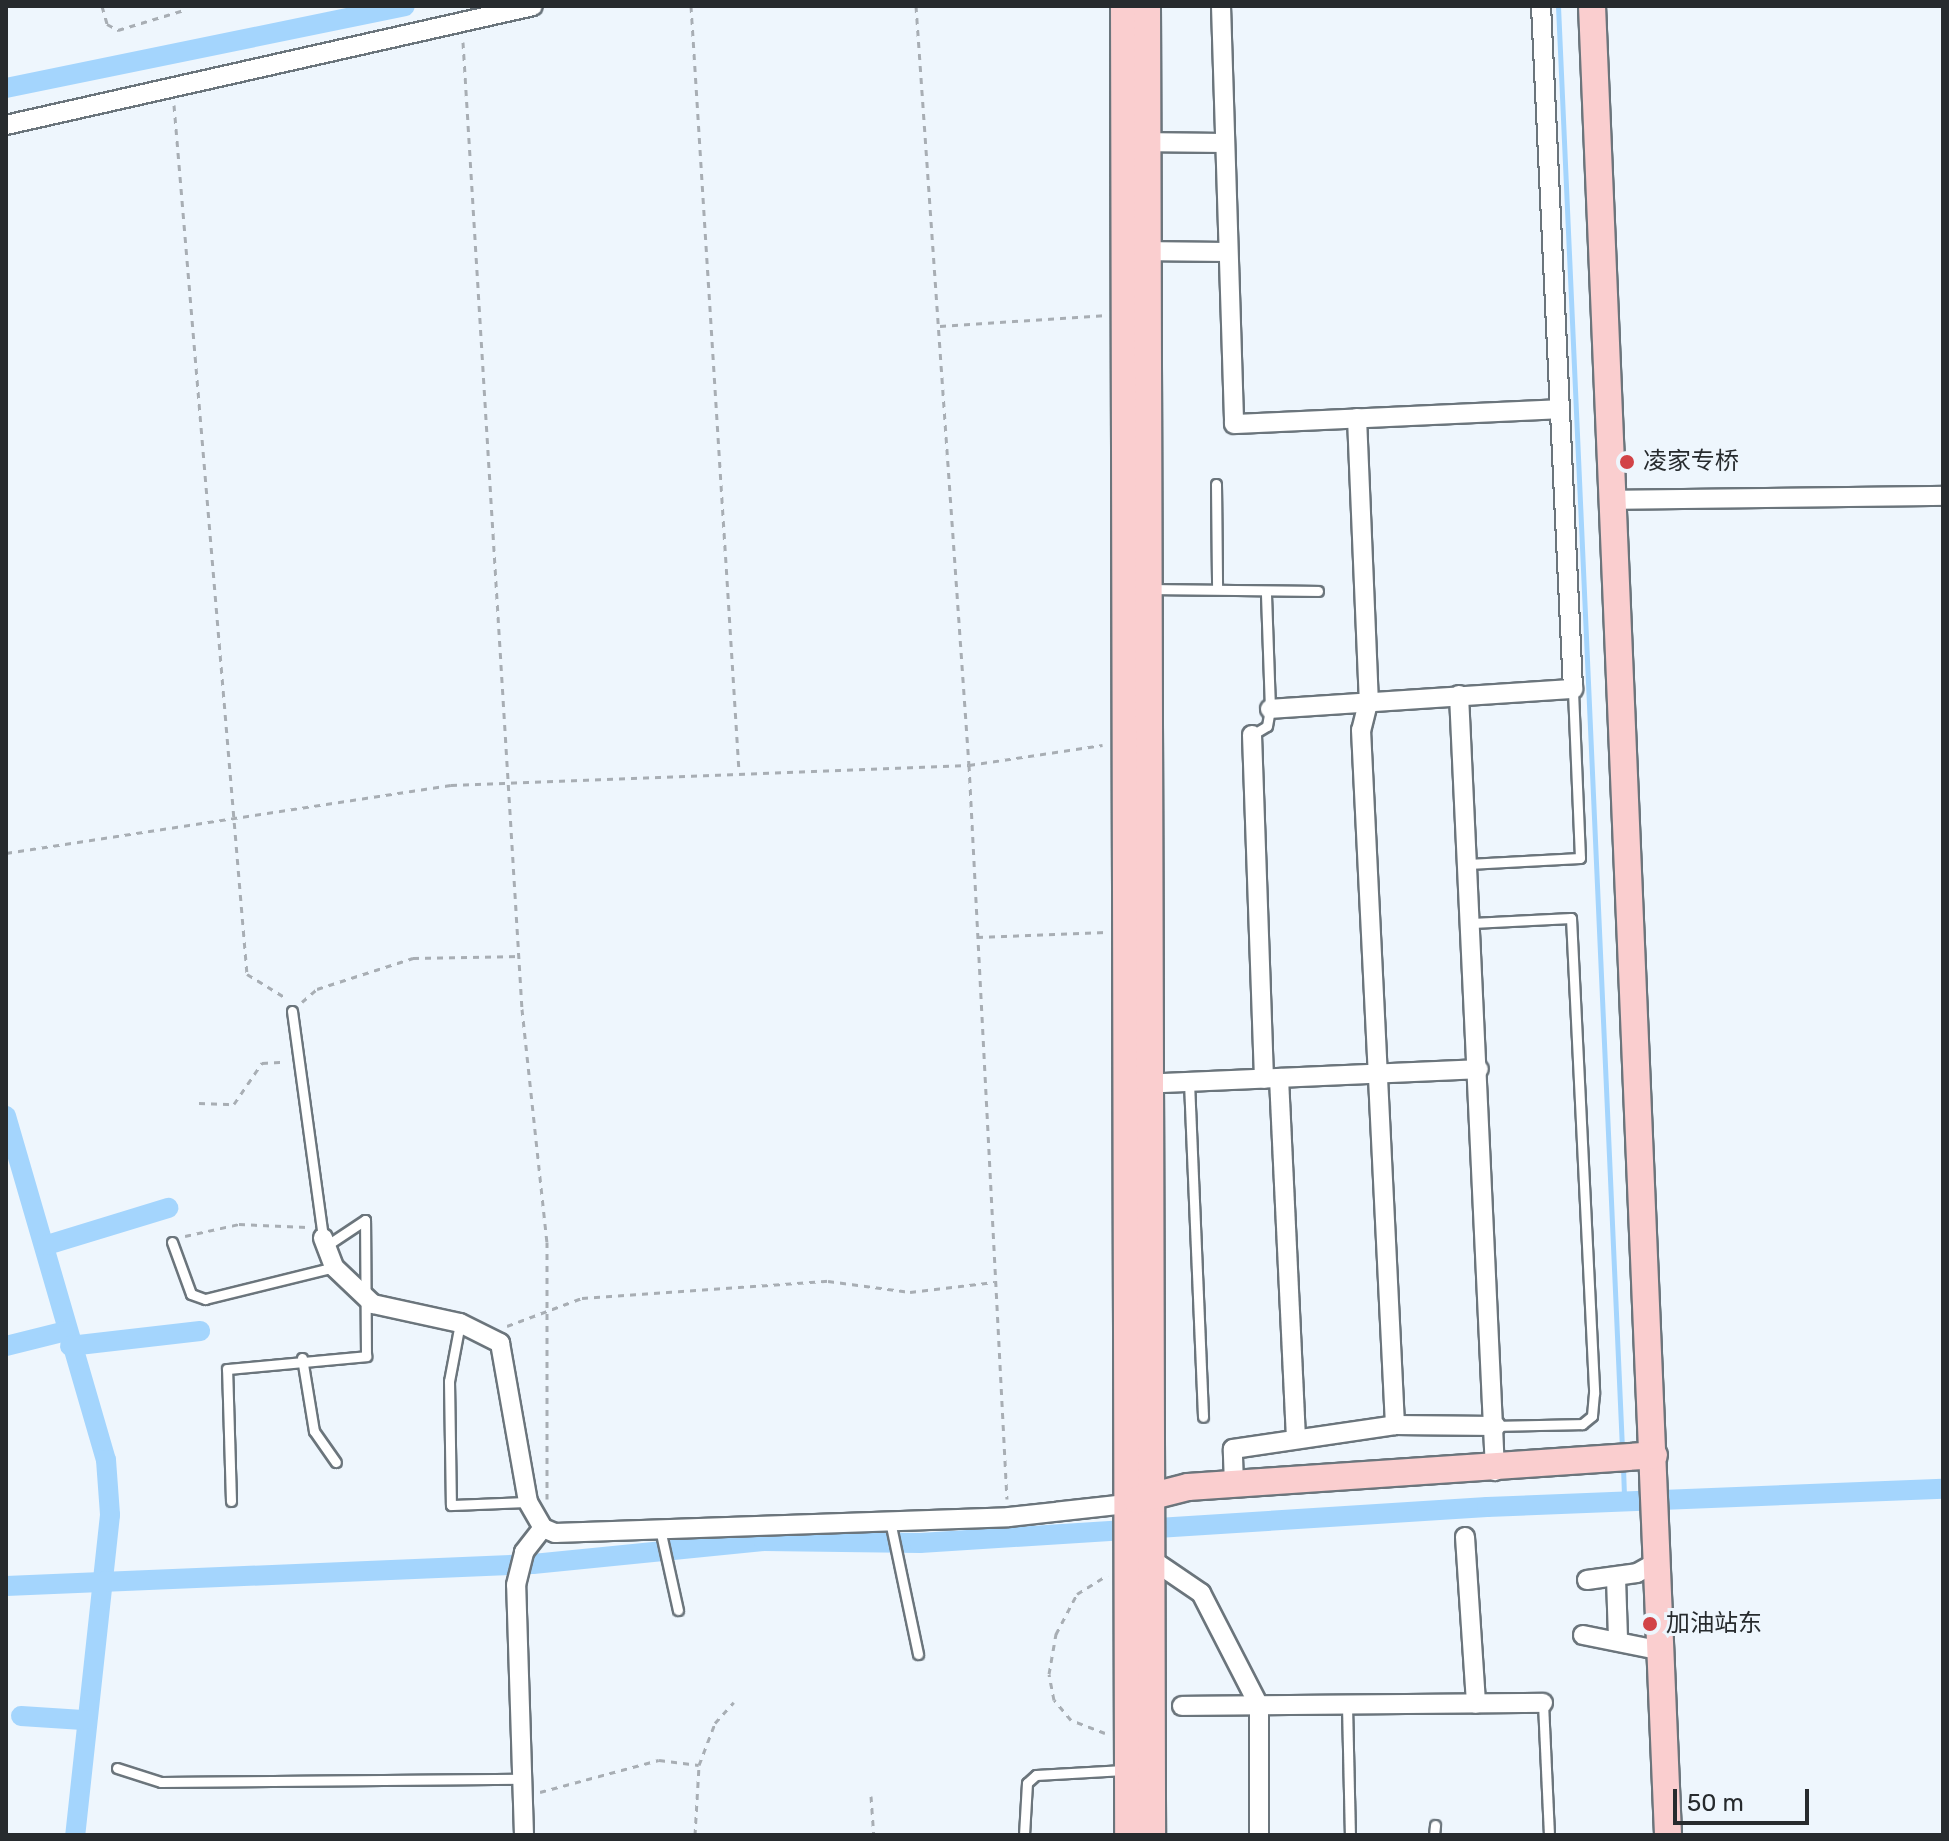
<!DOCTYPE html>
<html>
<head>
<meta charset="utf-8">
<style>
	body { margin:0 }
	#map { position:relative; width:1949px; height:1841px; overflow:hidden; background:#eef6fd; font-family:Rubik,"Noto Sans SC",sans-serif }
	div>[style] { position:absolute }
	.stream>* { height:5px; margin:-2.5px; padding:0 2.5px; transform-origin:2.5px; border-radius:2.5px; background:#a4d5fd }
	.canal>* { height:20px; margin:-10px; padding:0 10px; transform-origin:10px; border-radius:10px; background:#a4d5fd }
	.path>* { height:3px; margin-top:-1.5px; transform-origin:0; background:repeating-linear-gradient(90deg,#a8aeb4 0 6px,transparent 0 12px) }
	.roads { filter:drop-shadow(2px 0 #6b757c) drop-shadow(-2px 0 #6b757c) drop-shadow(0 2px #6b757c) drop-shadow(0 -2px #6b757c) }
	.lane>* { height:9px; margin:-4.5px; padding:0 4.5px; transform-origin:4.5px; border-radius:4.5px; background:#fff }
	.street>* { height:18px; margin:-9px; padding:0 9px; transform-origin:9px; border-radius:9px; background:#fff }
	.secondary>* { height:26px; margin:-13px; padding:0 13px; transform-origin:13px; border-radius:13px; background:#facecf }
	.dots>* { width:22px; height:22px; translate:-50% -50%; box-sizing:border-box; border:4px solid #eef6fd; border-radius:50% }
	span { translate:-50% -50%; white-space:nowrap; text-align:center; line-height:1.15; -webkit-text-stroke:6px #eef6fd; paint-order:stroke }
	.poi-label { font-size:24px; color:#272b2e }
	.left { translate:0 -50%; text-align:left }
	.frame { position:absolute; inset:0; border:8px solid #272b2e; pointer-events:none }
	.scale { position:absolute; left:1673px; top:1789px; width:136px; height:36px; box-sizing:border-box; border:4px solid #272b2e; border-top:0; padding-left:10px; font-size:24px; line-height:28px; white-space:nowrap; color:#272b2e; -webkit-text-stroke:6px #eef6fd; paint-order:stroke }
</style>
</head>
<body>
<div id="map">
	<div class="stream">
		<i style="left:1558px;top:6px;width:1444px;rotate:87.46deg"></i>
		<i style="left:1623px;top:1467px;width:35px;rotate:88deg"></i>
	</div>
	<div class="canal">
		<i style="left:6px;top:88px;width:407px;rotate:-11.6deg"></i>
		<i style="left:6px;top:1116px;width:358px;rotate:73.8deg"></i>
		<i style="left:106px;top:1460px;width:55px;rotate:85.8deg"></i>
		<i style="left:110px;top:1515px;width:322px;rotate:96.2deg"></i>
		<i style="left:47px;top:1245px;width:127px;rotate:-17deg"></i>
		<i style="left:6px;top:1346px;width:62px;rotate:-14deg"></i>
		<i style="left:70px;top:1346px;width:131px;rotate:-6.6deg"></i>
		<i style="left:6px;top:1586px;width:527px;rotate:-2.39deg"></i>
		<i style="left:533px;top:1564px;width:232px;rotate:-5.7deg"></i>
		<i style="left:764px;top:1541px;width:156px;rotate:0.7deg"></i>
		<i style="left:920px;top:1543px;width:568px;rotate:-3.63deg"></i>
		<i style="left:1487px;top:1507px;width:456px;rotate:-2.3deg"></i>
		<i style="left:21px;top:1716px;width:62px;rotate:3.7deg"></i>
	</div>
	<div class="path">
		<i style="left:102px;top:6px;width:19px;rotate:74deg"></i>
		<i style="left:107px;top:24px;width:13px;rotate:29deg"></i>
		<i style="left:118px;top:30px;width:69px;rotate:-16.9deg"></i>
		<i style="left:691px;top:6px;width:767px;rotate:86.41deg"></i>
		<i style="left:916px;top:6px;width:761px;rotate:86.01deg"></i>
		<i style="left:969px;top:765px;width:735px;rotate:87.04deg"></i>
		<i style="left:463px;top:42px;width:969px;rotate:86.51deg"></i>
		<i style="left:522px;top:1009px;width:234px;rotate:83.9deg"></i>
		<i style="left:547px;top:1242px;width:257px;rotate:90deg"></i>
		<i style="left:174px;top:105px;width:872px;rotate:85.2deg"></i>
		<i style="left:247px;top:974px;width:46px;rotate:31.6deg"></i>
		<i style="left:940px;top:326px;width:164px;rotate:-3.8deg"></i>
		<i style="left:6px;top:853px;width:450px;rotate:-8.7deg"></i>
		<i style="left:451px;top:785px;width:518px;rotate:-2.21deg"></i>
		<i style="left:969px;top:765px;width:135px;rotate:-8.5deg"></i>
		<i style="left:977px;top:937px;width:129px;rotate:-2.2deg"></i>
		<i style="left:302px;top:1002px;width:20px;rotate:-41deg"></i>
		<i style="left:317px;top:989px;width:101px;rotate:-17.9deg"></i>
		<i style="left:413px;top:958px;width:107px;rotate:-1.1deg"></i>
		<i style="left:199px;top:1103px;width:35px;rotate:2deg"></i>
		<i style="left:234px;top:1104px;width:50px;rotate:-55.7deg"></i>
		<i style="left:262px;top:1063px;width:22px;rotate:-3deg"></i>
		<i style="left:185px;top:1236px;width:55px;rotate:-12.5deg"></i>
		<i style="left:239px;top:1224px;width:68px;rotate:2.5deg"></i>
		<i style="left:507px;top:1326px;width:80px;rotate:-20.5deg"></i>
		<i style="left:582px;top:1298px;width:247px;rotate:-4deg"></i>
		<i style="left:828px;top:1281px;width:83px;rotate:7.6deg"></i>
		<i style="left:910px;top:1292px;width:85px;rotate:-6.8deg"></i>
		<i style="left:1105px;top:1733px;width:36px;rotate:-159deg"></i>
		<i style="left:1071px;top:1720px;width:26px;rotate:-130deg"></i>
		<i style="left:1054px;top:1700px;width:26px;rotate:-101deg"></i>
		<i style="left:1049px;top:1674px;width:41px;rotate:-80.1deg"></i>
		<i style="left:1056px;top:1634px;width:45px;rotate:-62.3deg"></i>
		<i style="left:1077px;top:1594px;width:36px;rotate:-32deg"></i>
		<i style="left:540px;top:1792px;width:123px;rotate:-15.1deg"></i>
		<i style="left:659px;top:1760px;width:40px;rotate:7.1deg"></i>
		<i style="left:871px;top:1796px;width:39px;rotate:86deg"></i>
		<i style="left:695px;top:1835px;width:70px;rotate:-86.7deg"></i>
		<i style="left:699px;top:1765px;width:45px;rotate:-69.1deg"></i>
		<i style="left:715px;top:1723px;width:28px;rotate:-48deg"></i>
	</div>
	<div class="roads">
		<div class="lane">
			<i style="left:1216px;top:484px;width:102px;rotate:89.4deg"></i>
			<i style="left:1152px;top:589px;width:166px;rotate:0.7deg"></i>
			<i style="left:1252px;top:735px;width:17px;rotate:-31deg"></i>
			<i style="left:1267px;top:726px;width:17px;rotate:-80deg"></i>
			<i style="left:1270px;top:709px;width:116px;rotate:-92deg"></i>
			<i style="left:1468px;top:864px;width:112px;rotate:-3.1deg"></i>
			<i style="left:1580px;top:858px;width:169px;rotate:-92.4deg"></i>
			<i style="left:1472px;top:923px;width:99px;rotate:-2.9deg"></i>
			<i style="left:1571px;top:918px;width:476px;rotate:87.2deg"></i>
			<i style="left:1594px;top:1393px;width:23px;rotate:95deg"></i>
			<i style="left:1592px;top:1416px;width:13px;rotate:141deg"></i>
			<i style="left:1582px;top:1424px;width:86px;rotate:178.7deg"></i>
			<i style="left:292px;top:1011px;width:229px;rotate:82.2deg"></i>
			<i style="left:1189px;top:1082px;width:335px;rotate:87.6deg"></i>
			<i style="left:172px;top:1242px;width:55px;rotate:69.9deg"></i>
			<i style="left:191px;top:1294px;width:15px;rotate:20deg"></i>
			<i style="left:205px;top:1299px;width:133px;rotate:-13.9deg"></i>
			<i style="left:460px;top:1323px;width:59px;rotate:100.7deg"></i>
			<i style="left:449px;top:1381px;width:124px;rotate:89.1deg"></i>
			<i style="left:451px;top:1505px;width:77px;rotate:-2.2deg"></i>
			<i style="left:302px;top:1358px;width:74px;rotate:80.7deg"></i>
			<i style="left:314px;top:1431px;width:38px;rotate:55deg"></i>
			<i style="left:231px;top:1501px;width:132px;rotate:-91.7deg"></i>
			<i style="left:227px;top:1369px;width:140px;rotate:-5.3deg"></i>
			<i style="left:366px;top:1356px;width:136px;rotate:-90.4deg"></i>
			<i style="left:365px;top:1220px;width:47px;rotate:146.3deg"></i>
			<i style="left:890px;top:1521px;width:136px;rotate:78.1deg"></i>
			<i style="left:660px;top:1529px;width:83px;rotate:77.5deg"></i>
			<i style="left:1543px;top:1703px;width:132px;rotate:87.4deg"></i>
			<i style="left:1347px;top:1705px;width:130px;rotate:88.7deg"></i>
			<i style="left:117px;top:1768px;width:46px;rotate:17.7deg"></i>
			<i style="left:161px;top:1782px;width:361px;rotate:-0.5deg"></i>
			<i style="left:1024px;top:1835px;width:52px;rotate:-86.7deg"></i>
			<i style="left:1027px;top:1783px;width:12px;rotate:-42deg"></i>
			<i style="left:1036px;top:1775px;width:88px;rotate:-3.3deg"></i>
			<i style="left:1434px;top:1835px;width:10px;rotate:-84deg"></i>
		</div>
		<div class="street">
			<i style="left:1221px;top:6px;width:418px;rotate:88.2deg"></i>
			<i style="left:1234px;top:424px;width:326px;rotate:-2.6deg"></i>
			<i style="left:6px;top:125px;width:540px;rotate:-12.72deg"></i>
			<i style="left:1136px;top:142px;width:89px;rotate:0.6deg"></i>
			<i style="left:1138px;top:251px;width:90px;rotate:0.6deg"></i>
			<i style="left:1357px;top:418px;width:281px;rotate:87.6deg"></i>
			<i style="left:1369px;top:699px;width:32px;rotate:104deg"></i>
			<i style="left:1361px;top:730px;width:696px;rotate:87.2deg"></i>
			<i style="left:1609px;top:500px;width:334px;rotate:-0.7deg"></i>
			<i style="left:1459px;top:695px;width:777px;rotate:87.34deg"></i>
			<i style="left:1270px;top:709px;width:304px;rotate:-3.8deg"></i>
			<i style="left:1573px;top:689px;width:684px;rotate:-92.68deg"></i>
			<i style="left:1252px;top:735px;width:344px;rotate:88deg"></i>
			<i style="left:1279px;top:1078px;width:358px;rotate:87.3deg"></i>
			<i style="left:1138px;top:1084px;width:341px;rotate:-2.5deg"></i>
			<i style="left:323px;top:1238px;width:31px;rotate:69deg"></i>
			<i style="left:334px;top:1267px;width:54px;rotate:43.5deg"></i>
			<i style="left:373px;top:1304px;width:89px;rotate:12.3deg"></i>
			<i style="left:460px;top:1323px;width:45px;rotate:26.6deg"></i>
			<i style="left:500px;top:1343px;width:161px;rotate:80deg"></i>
			<i style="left:528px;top:1502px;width:30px;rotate:60deg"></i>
			<i style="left:543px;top:1528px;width:13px;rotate:23deg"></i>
			<i style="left:555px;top:1533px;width:454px;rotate:-2deg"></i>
			<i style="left:1009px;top:1517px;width:118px;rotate:-6.3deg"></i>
			<i style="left:1234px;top:1485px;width:36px;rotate:-92deg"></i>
			<i style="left:1233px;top:1449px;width:164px;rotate:-8.4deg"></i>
			<i style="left:1395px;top:1425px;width:101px;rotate:0.6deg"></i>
			<i style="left:1465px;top:1537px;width:167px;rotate:86.2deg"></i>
			<i style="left:1145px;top:1555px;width:68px;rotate:34.2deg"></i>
			<i style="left:1201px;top:1593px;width:127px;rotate:62.8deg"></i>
			<i style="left:1259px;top:1706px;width:129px;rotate:90deg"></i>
			<i style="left:1616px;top:1578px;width:59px;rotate:88.1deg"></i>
			<i style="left:1587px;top:1580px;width:50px;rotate:-8deg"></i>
			<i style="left:1637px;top:1573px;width:25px;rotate:-29deg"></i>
			<i style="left:1583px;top:1635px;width:81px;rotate:11.4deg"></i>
			<i style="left:1182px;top:1706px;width:361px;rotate:-0.5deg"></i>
			<i style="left:524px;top:1835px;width:250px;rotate:-91.8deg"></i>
			<i style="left:516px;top:1585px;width:34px;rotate:-76deg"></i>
			<i style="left:524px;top:1552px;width:31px;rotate:-52deg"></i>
		</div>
		<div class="secondary">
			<i style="left:1124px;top:6px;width:1829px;rotate:89.87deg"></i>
			<i style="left:1147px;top:6px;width:1829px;rotate:89.84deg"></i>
			<i style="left:1592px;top:6px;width:1831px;rotate:87.62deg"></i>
			<i style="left:1137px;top:1500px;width:53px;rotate:-14.3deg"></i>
			<i style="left:1188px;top:1487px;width:467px;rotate:-3.9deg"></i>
		</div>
	</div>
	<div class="dots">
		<i style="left:1627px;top:462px;background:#d24347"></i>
		<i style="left:1650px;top:1624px;background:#d24347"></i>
	</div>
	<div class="poi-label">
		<span class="left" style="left:1643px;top:462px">凌家专桥</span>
		<span class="left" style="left:1666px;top:1624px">加油站东</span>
	</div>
	<div class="frame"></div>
	<div class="scale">50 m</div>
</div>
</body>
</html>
